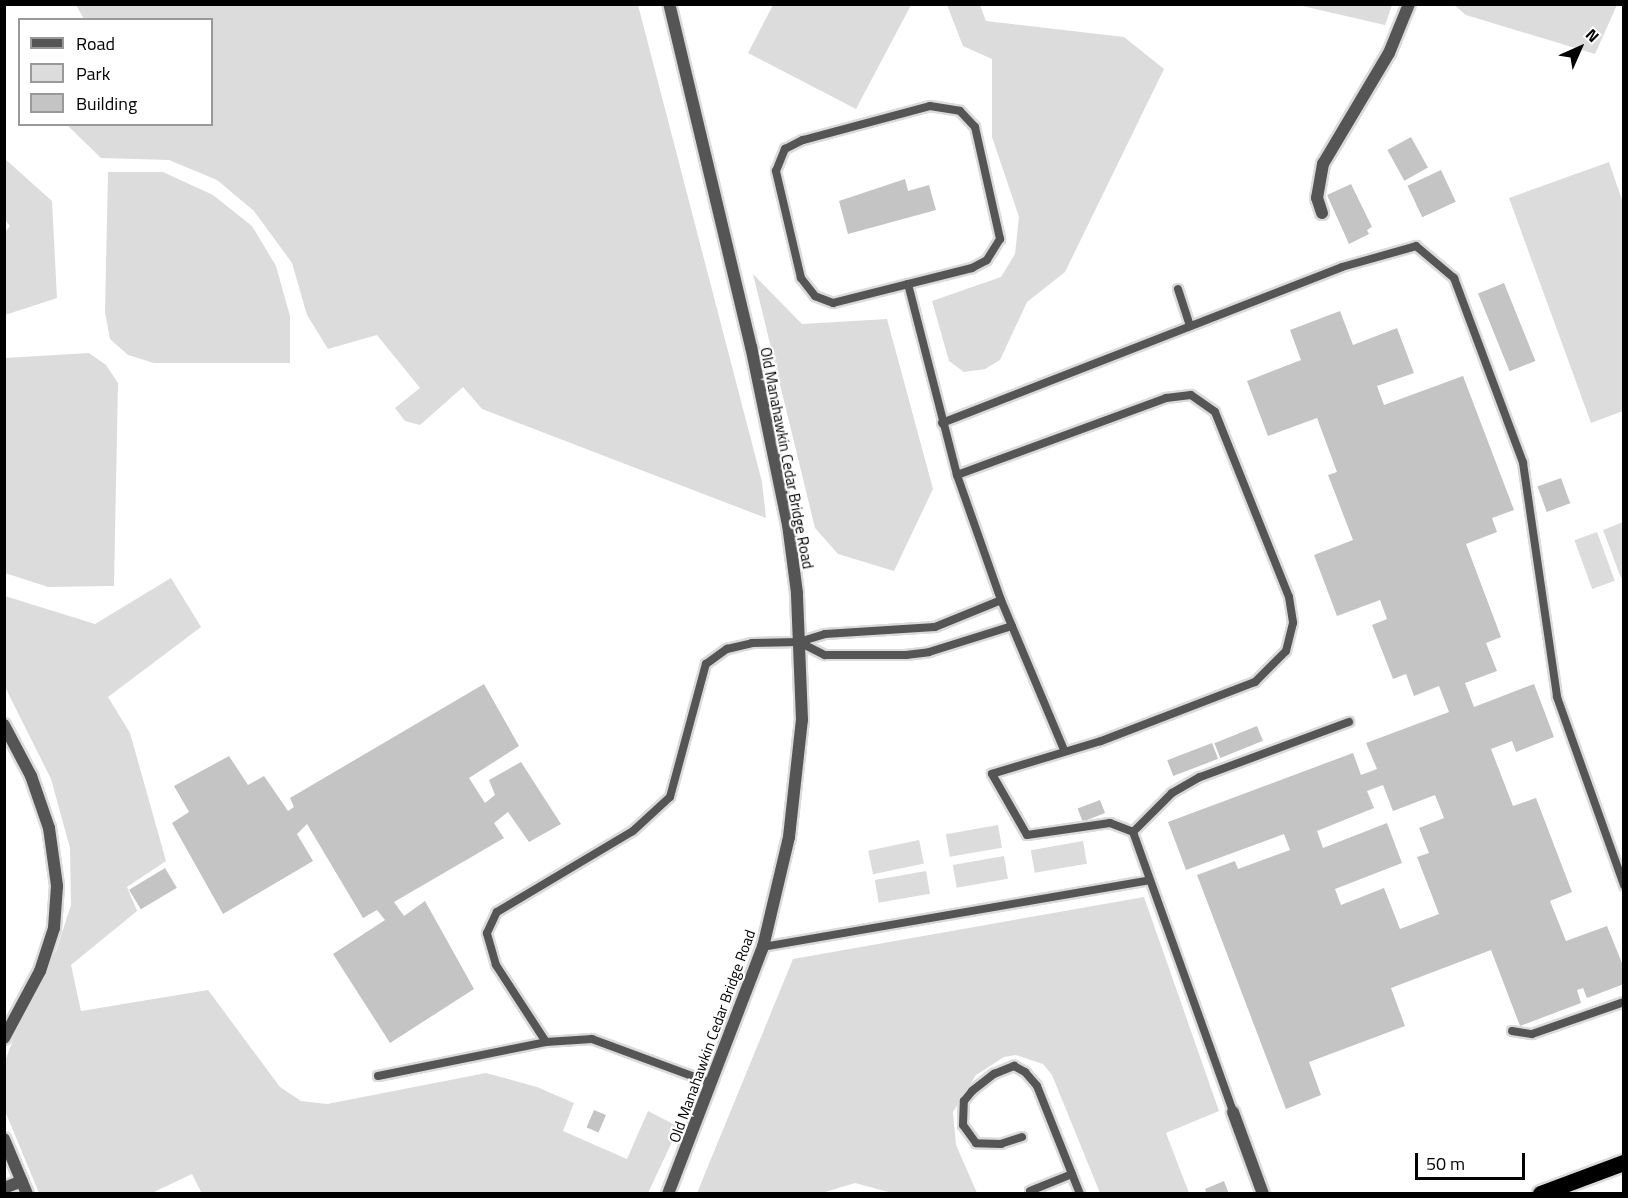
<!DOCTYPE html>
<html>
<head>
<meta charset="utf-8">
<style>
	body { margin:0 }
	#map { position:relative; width:1628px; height:1198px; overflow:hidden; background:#fff; font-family:"Titillium Web",sans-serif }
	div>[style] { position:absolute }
	.green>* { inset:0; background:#dcdcdc; transform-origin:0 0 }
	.building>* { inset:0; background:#c4c4c4; transform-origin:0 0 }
	.roads { filter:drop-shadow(2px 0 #dbdbdb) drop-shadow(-2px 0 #dbdbdb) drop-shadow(0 2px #dbdbdb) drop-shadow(0 -2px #dbdbdb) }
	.service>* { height:8px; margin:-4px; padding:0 4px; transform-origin:4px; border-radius:4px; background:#555 }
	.pedestrian>* { height:12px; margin:-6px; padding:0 6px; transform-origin:6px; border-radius:6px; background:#555 }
	.minor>* { height:12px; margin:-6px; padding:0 6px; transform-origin:6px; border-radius:6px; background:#555 }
	.tertiary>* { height:12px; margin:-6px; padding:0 6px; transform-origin:6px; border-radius:6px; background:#555 }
	.trunk>* { height:16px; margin:-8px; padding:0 8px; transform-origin:8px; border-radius:8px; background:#000 }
	span { translate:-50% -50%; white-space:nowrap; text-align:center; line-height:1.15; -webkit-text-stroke:4.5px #fff; paint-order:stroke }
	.street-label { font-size:15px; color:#000 }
	.frame { position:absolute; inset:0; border:6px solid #000; pointer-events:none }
	.legend { position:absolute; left:18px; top:18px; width:195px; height:108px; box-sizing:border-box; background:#fff; border:2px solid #999; margin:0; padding:8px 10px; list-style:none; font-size:18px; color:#000 }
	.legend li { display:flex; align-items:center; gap:12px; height:30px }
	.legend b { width:30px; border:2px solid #999 }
	.north { position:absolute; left:1550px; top:18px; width:60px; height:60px; -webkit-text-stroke:4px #fff; paint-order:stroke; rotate:45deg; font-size:16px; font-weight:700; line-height:24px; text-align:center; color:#000 }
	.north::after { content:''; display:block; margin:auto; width:21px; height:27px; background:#000; clip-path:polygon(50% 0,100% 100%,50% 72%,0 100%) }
	.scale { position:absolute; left:1415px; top:1153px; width:110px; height:27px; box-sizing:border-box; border:3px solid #000; border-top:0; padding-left:8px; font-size:18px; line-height:21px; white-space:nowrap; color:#000; -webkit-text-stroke:4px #fff; paint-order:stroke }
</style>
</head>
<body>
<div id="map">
	<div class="green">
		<i style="clip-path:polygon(76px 5px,638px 5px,762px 482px,766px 518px,482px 409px,463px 387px,420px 425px,405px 421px,395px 408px,420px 388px,377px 335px,328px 349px,307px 315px,292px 263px,254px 211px,217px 180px,169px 160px,101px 158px,67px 125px,212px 124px,212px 20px,84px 19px)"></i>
		<i style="clip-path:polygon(773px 5px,773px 4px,911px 5px,856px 109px,748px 53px)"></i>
		<i style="clip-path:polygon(947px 5px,980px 5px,986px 21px,1124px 37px,1164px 69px,1065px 272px,1027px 302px,1000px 360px,985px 369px,964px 372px,949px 361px,932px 301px,1001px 277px,1015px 254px,1019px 217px,992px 137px,992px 59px,963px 46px)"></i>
		<i style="clip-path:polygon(1298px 5px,1392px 5px,1385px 25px)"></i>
		<i style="clip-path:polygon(1454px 5px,1617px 5px,1595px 54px,1466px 15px)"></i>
		<i style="clip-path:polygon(5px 159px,52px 201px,57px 298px,5px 315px,5px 232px,10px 226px,5px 220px)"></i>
		<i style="clip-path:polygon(1609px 162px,1623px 203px,1623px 411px,1591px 423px,1509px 198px)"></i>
		<i style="clip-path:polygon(108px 172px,163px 172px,213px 195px,252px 226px,276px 266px,290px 316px,290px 363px,154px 363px,128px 355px,110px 339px,105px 312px)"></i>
		<i style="clip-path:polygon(753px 274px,802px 324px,887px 319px,933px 489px,894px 571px,838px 554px,815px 528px)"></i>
		<i style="clip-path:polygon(89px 353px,106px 365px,118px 383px,114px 586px,48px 587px,5px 573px,5px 358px)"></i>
		<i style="clip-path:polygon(1623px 522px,1624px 578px,1621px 578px,1603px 530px)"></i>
		<i style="left:1597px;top:532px;width:52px;height:24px;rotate:70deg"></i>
		<i style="clip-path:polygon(171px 578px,201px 627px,108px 697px,130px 733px,166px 861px,127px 887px,137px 911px,71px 965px,81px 1011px,208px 990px,280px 1087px,301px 1101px,327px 1104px,486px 1073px,537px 1087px,574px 1103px,563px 1131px,627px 1159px,648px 1111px,679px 1127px,648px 1193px,202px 1194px,192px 1174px,152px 1193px,39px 1193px,5px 1111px,5px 1061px,23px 1014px,56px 951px,71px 905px,70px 848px,51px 779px,5px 687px,5px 596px,95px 624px)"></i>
		<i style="left:998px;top:825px;width:23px;height:53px;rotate:80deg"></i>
		<i style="left:919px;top:840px;width:24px;height:52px;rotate:78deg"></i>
		<i style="left:1083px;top:841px;width:23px;height:53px;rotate:80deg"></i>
		<i style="left:1004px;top:856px;width:23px;height:52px;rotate:80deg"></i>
		<i style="left:926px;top:871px;width:23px;height:52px;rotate:80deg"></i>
		<i style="clip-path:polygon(1144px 897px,1219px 1111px,1166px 1133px,1189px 1193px,1100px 1193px,1052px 1075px,1043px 1064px,1016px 1055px,1004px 1057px,976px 1075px,953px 1112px,956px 1145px,977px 1193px,892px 1193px,855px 1183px,822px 1193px,697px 1193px,793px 959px)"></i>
	</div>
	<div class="building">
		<i style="left:1411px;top:137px;width:35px;height:27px;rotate:61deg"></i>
		<i style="left:1441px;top:170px;width:35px;height:37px;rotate:65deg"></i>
		<i style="clip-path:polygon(905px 179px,908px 191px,929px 185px,936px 210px,848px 234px,839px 201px)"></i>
		<i style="clip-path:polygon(1351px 184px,1372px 227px,1367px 230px,1369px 234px,1349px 244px,1327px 195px)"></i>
		<i style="left:1504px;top:283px;width:84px;height:28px;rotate:68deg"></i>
		<i style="clip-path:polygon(evenodd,1340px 311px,1353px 345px,1397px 328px,1414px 373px,1377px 386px,1384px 405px,1463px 376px,1514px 510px,1492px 518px,1497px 532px,1466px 544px,1501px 637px,1486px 643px,1497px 671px,1465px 683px,1474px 707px,1534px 684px,1554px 737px,1516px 752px,1512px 741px,1491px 749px,1513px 806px,1536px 798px,1572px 892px,1550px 901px,1566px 941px,1607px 926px,1624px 968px,1624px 984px,1587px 998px,1583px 988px,1577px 990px,1581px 1003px,1520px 1026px,1491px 950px,1391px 988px,1405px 1026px,1309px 1062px,1321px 1095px,1286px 1109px,1197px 875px,1235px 861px,1238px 869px,1290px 850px,1284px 834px,1186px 870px,1168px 822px,1353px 753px,1361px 775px,1377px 769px,1366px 743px,1449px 712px,1439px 686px,1414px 696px,1406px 674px,1393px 679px,1372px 625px,1387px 619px,1380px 600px,1337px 616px,1314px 555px,1353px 540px,1328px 475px,1337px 472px,1317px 418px,1268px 436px,1247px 381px,1301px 360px,1290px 330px,1340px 311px,1383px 785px,1393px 811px,1435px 795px,1444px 818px,1419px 828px,1429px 853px,1417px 857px,1439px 914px,1400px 929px,1384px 888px,1341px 905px,1335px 889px,1402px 863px,1387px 823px,1323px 848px,1317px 831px,1374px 808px,1367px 791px,1383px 785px)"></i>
		<i style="left:1561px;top:478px;width:27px;height:25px;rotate:70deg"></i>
		<i style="clip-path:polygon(484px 684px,519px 746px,469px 778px,485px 803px,495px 795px,489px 780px,521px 762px,561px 824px,529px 842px,508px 812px,494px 823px,504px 838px,394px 902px,404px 916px,425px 901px,474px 989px,390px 1043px,333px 954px,385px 920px,377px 910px,363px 918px,307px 824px,297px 834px,313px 861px,223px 914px,172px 823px,189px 812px,174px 786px,229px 756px,248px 785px,264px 776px,288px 811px,294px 807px,290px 798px)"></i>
		<i style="left:1257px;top:726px;width:16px;height:46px;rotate:68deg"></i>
		<i style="left:1212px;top:743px;width:17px;height:48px;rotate:69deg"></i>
		<i style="left:1100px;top:800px;width:14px;height:24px;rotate:69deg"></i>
		<i style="left:165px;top:868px;width:23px;height:42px;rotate:59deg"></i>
		<i style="left:594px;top:1110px;width:13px;height:19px;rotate:23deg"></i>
		<i style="clip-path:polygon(1224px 1181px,1229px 1194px,1207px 1194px,1205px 1189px)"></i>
	</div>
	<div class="roads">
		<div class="service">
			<i style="left:930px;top:106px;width:30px;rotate:9deg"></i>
			<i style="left:960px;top:111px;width:22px;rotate:47deg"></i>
			<i style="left:975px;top:127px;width:115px;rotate:77.4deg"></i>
			<i style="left:1000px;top:239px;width:25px;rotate:122deg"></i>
			<i style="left:987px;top:260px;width:17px;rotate:152deg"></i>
			<i style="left:972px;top:268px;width:143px;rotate:165.9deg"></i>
			<i style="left:833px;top:303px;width:19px;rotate:-159deg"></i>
			<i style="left:815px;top:296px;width:23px;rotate:-128deg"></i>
			<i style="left:801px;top:278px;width:110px;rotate:-103.2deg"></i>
			<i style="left:776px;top:171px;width:24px;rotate:-68deg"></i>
			<i style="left:785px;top:149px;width:20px;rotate:-27deg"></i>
			<i style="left:803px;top:140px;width:131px;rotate:-15deg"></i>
			<i style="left:908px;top:284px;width:197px;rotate:75.6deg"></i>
			<i style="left:957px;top:475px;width:133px;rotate:70.6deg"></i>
			<i style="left:1001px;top:600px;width:163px;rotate:67.2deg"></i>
			<i style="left:1178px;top:289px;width:39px;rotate:72deg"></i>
			<i style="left:942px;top:423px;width:429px;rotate:-21.3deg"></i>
			<i style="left:1342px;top:267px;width:77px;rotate:-15.8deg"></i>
			<i style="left:1416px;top:246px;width:50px;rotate:40.1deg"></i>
			<i style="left:1454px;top:278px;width:197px;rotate:69.5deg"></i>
			<i style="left:1523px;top:463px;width:236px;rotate:81.7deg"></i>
			<i style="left:1557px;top:697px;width:200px;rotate:70.4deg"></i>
			<i style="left:957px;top:475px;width:223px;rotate:-20.2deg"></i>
			<i style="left:1166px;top:398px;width:25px;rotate:-7deg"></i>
			<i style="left:1191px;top:395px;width:29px;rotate:35deg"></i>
			<i style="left:1215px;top:412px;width:199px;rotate:68.2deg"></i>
			<i style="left:1289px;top:597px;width:26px;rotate:81deg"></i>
			<i style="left:1293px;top:623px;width:29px;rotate:104deg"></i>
			<i style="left:1286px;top:651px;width:44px;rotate:135deg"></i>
			<i style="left:1255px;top:682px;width:165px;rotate:159deg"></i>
			<i style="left:1101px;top:741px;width:114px;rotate:163.2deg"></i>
			<i style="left:992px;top:774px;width:70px;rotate:60.2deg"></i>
			<i style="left:1027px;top:835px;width:84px;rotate:-8.2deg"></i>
			<i style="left:1110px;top:823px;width:25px;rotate:21deg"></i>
			<i style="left:1133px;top:832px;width:297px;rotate:70.3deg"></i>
			<i style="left:799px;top:642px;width:29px;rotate:27deg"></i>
			<i style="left:825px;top:655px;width:81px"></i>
			<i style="left:906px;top:655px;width:23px;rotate:-7deg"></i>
			<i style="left:929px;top:652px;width:87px;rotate:-17.4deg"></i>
			<i style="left:1133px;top:832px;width:55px;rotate:-45deg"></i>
			<i style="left:1172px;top:793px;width:32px;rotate:-30deg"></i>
			<i style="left:1200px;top:777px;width:159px;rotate:-20.3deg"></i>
			<i style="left:763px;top:947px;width:392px;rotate:-9.8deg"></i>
			<i style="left:1512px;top:1031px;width:20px;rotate:9deg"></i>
			<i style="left:1532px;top:1034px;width:97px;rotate:-19.2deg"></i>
			<i style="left:378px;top:1076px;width:171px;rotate:-11.4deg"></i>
			<i style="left:711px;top:1083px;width:127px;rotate:-159.7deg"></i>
			<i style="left:592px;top:1039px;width:46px;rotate:176.3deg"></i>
			<i style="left:546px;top:1042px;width:92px;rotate:-123deg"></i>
			<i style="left:496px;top:965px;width:33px;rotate:-106deg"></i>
			<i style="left:487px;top:933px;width:23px;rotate:-65deg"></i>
			<i style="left:497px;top:912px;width:158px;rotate:-30.8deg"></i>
			<i style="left:633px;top:831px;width:50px;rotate:-42.6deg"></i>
			<i style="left:670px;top:797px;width:138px;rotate:-74.9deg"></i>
			<i style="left:706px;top:664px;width:26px;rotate:-36deg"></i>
			<i style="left:727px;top:649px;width:26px;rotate:-13deg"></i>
			<i style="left:752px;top:643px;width:47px;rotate:-1.2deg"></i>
			<i style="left:799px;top:642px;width:27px;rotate:-17deg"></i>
			<i style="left:825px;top:634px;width:110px;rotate:-3.6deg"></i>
			<i style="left:935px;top:627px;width:71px;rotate:-22.2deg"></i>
			<i style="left:1022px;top:1137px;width:22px;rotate:162deg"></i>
			<i style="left:1001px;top:1144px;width:25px;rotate:-178deg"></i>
			<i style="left:976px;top:1143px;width:22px;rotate:-126deg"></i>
			<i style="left:963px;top:1125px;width:24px;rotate:-88deg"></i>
			<i style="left:964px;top:1101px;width:13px;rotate:-51deg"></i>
			<i style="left:972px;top:1091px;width:28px;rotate:-38deg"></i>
			<i style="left:994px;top:1074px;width:22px;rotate:-22deg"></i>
			<i style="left:1014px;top:1066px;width:13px;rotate:29deg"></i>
			<i style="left:1025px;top:1072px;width:18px;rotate:49deg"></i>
			<i style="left:1037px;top:1086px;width:95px;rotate:68.3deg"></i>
			<i style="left:1030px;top:1191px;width:45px;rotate:-22deg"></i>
			<i style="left:1072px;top:1174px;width:22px;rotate:68deg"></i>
		</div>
		<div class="pedestrian">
			<i style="left:1322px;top:213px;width:16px;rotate:-108deg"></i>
			<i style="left:1317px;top:198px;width:35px;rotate:-80deg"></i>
			<i style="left:1323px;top:164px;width:129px;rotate:-59.3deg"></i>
			<i style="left:1389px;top:53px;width:53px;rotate:-67.8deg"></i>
		</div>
		<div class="minor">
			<i style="left:4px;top:725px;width:58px;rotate:62.1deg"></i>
			<i style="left:31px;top:776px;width:55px;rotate:70.9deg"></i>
			<i style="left:49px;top:828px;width:59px;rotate:82.1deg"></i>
			<i style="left:57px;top:886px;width:42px;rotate:94.1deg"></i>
			<i style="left:54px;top:928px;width:45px;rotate:108deg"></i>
			<i style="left:40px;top:971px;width:76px;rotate:118.2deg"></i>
			<i style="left:1233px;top:1112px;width:87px;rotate:69.9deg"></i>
			<i style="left:4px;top:1139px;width:60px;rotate:67.3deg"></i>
			<i style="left:4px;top:1188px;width:19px;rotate:-21deg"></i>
		</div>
		<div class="tertiary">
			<i style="left:668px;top:1194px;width:265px;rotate:-69deg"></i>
			<i style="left:763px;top:947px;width:113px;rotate:-76.7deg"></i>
			<i style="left:789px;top:837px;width:118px;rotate:-83.7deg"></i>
			<i style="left:802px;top:720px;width:127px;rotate:-92.3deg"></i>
			<i style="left:797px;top:593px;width:69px;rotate:-97.5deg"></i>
			<i style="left:788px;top:525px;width:182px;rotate:-101.7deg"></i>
			<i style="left:751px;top:347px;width:353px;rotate:-103.4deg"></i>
		</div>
		<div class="trunk">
			<i style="left:1541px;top:1194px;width:89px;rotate:-20.5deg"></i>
		</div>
	</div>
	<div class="street-label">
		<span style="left:787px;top:458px;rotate:79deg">Old Manahawkin Cedar Bridge Road</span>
		<span style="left:712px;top:1036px;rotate:-70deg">Old Manahawkin Cedar Bridge Road</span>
	</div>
	<div class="frame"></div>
	<ul class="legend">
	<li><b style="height:8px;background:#555"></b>Road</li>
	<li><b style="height:16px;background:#dcdcdc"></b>Park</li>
	<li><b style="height:16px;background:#c4c4c4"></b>Building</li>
	</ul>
	<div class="north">N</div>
	<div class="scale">50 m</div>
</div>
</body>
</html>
